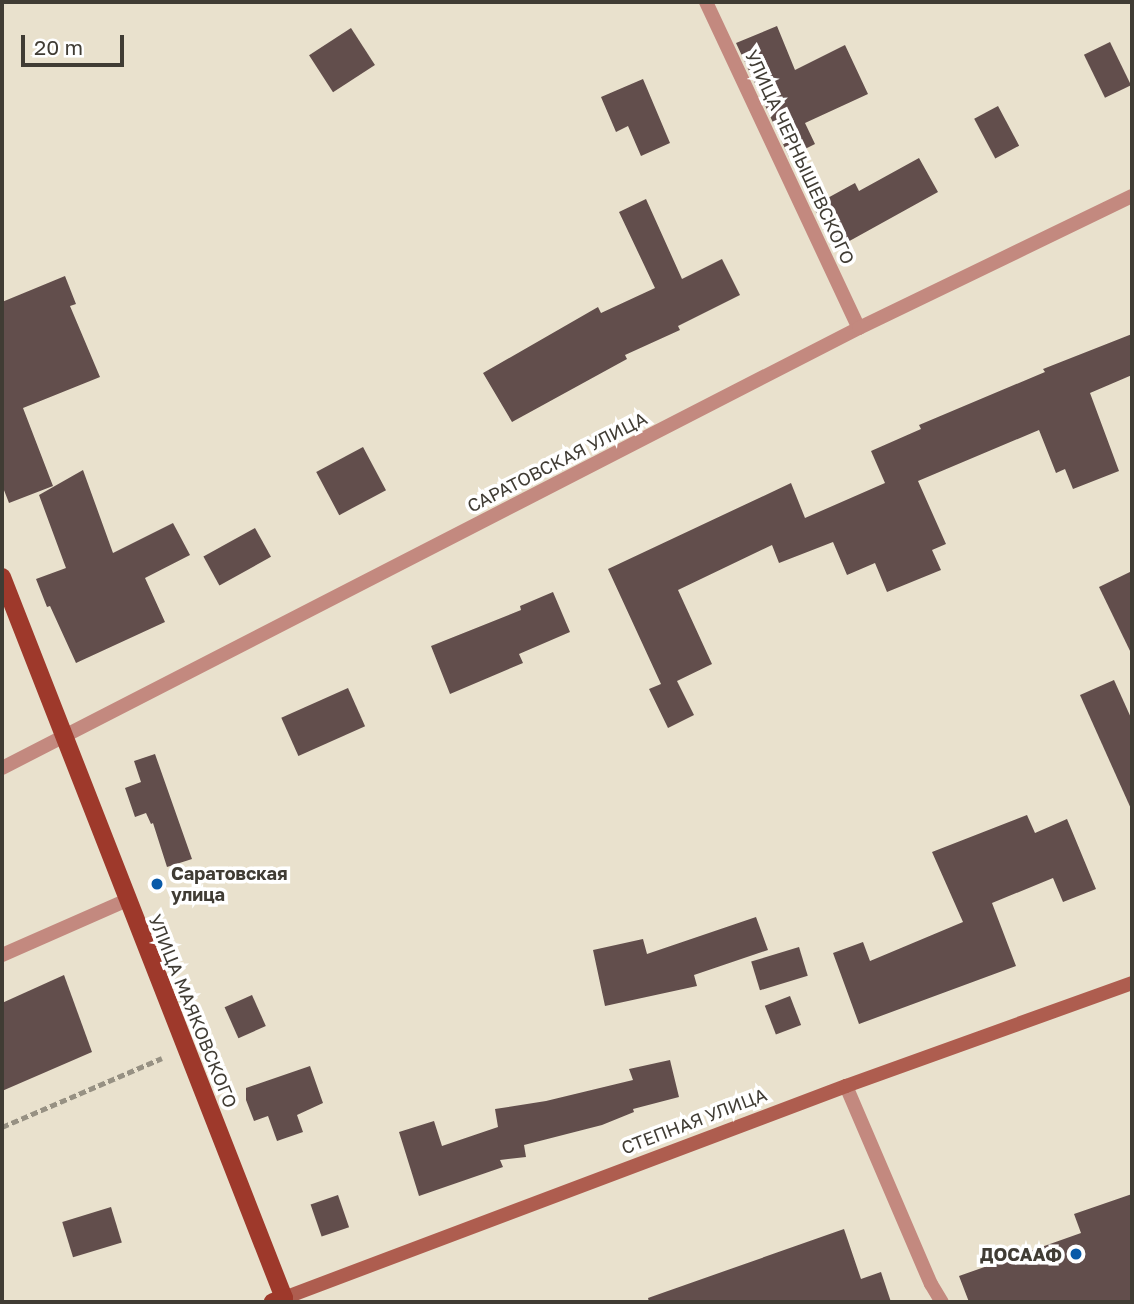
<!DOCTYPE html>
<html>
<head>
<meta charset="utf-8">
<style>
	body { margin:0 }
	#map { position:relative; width:1134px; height:1304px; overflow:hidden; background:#e9e1cd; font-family:"Golos Text",sans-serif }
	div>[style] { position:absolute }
	.building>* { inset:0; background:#624e4c; transform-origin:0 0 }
	.path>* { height:4.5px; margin-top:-2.25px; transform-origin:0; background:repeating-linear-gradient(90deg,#979183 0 7px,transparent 0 10.5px) }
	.lane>* { height:14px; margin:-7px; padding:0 7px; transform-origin:7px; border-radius:7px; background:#c3897f }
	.street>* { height:14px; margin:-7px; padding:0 7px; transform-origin:7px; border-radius:7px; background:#c3897f }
	.secondary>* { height:14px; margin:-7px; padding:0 7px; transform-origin:7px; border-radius:7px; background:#ae5d4f }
	.primary>* { height:18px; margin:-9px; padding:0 9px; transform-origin:9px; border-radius:9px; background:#9e392b }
	.dots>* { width:19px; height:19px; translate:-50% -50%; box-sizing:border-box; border:4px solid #fff; border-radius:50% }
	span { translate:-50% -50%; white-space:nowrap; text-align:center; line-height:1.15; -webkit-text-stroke:7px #fff; paint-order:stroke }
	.street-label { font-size:18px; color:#403c34 }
	.poi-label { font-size:18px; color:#403c34; font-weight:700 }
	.left { translate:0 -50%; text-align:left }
	.right { translate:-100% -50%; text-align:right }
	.frame { position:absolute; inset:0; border:4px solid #403c34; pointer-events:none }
	.scale { position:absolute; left:21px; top:35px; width:103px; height:32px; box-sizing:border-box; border:4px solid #403c34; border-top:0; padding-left:9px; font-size:21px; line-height:24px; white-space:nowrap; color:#403c34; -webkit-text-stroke:5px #fff; paint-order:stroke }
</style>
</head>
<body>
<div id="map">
	<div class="building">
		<i style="clip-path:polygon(777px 26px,795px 70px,845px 45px,868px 94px,805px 123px,815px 144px,789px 157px,736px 43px)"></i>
		<i style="left:351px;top:28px;width:44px;height:50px;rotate:57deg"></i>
		<i style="left:1110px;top:42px;width:48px;height:29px;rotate:64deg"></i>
		<i style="clip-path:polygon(643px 79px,670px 143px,641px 156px,628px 126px,616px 132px,601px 97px)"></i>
		<i style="left:998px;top:106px;width:45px;height:27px;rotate:62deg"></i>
		<i style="clip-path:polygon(919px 158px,938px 192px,835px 249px,813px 206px,855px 183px,859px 191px)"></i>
		<i style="clip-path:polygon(646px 199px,682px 279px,722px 259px,740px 295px,678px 326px,680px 330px,625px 355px,627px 359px,512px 422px,483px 373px,598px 307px,601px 313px,655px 288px,619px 212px)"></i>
		<i style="clip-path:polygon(65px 276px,76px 304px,70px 306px,100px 377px,23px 408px,53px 486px,9px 503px,2px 485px,2px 302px)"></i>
		<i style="clip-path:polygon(1132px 334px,1132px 375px,1090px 393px,1119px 471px,1073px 489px,1065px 469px,1056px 473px,1039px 430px,918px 481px,946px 544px,932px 550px,941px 570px,887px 592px,875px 563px,847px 575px,833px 542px,779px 563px,772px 545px,678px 590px,712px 664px,677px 681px,694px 715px,668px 728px,649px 689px,661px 684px,608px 569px,791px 483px,805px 518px,885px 483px,871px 451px,921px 429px,919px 425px,1045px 372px,1043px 369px)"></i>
		<i style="left:363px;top:447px;width:49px;height:53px;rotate:62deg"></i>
		<i style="clip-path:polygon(83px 470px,113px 553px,173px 523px,190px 555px,145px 578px,165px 622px,76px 663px,50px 606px,47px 607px,36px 579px,66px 568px,39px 495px)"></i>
		<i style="left:255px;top:528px;width:33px;height:59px;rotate:61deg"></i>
		<i style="clip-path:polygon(1132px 571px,1132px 655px,1099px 587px)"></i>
		<i style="clip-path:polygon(553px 592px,570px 632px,519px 654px,523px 663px,450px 694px,431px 646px,521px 610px,520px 606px)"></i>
		<i style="clip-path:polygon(1114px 680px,1132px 720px,1132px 811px,1080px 695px)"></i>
		<i style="left:348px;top:688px;width:42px;height:73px;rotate:66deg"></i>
		<i style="clip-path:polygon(155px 754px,192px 859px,167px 867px,153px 823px,151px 824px,146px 813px,135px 817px,125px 788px,141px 782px,134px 761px)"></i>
		<i style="clip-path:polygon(1027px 815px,1035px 833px,1067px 819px,1096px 889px,1063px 902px,1053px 878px,992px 903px,1016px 966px,859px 1024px,833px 953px,863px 942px,870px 961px,963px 922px,932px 852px)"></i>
		<i style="clip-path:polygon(756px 917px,768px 950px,694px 975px,697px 986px,605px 1006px,593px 950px,643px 939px,647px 954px)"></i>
		<i style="left:799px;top:947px;width:30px;height:50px;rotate:73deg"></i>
		<i style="clip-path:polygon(64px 975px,92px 1052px,2px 1091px,2px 1003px)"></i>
		<i style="left:252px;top:995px;width:34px;height:30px;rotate:66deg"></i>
		<i style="left:790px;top:996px;width:31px;height:27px;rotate:69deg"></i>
		<i style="clip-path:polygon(670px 1060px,679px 1097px,633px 1109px,634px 1112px,602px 1125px,524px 1145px,526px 1157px,500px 1160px,503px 1167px,419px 1196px,399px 1132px,434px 1121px,442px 1146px,498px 1127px,495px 1109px,546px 1101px,633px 1080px,629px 1069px)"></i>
		<i style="clip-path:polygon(310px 1066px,323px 1103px,297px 1115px,303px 1132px,277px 1141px,268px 1116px,254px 1121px,246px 1100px,246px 1088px)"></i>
		<i style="clip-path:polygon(1132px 1194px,1132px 1302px,969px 1302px,959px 1276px,1081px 1233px,1074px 1214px)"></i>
		<i style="left:338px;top:1195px;width:34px;height:29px;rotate:71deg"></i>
		<i style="left:111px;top:1207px;width:37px;height:51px;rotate:73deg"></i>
		<i style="clip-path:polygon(844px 1229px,861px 1279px,881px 1272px,891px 1302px,649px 1302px,648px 1298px)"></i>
	</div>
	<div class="path">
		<i style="left:2px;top:1127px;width:174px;rotate:-23.3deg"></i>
	</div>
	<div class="lane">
		<i style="left:2px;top:955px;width:137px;rotate:-23.7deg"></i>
		<i style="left:846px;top:1086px;width:215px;rotate:66.8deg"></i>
		<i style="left:931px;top:1284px;width:21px;rotate:59deg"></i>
	</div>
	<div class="street">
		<i style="left:706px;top:2px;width:360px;rotate:64.9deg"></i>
		<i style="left:2px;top:768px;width:963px;rotate:-27.18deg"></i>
		<i style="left:859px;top:328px;width:303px;rotate:-25.8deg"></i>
	</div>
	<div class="secondary">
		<i style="left:286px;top:1302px;width:4px;rotate:-117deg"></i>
		<i style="left:284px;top:1298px;width:601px;rotate:-20.67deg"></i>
		<i style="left:846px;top:1086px;width:304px;rotate:-19.8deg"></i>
	</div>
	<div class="primary">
		<i style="left:2px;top:577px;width:774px;rotate:68.64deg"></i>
		<i style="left:284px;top:1298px;width:12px;rotate:160deg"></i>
	</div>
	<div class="dots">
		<i style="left:157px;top:884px;background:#095aa8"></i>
		<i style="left:1076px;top:1254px;background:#095aa8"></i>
	</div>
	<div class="street-label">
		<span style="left:800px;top:157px;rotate:65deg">УЛИЦА ЧЕРНЫШЕВСКОГО</span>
		<span style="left:557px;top:462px;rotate:-27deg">САРАТОВСКАЯ УЛИЦА</span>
		<span style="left:193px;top:1011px;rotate:68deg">УЛИЦА МАЯКОВСКОГО</span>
		<span style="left:694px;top:1121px;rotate:-21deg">СТЕПНАЯ УЛИЦА</span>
	</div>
	<div class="poi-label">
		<span class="left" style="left:171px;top:884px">Саратовская<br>улица</span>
		<span class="right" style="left:1062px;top:1254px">ДОСААФ</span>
	</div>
	<div class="frame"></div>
	<div class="scale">20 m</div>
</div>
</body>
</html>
